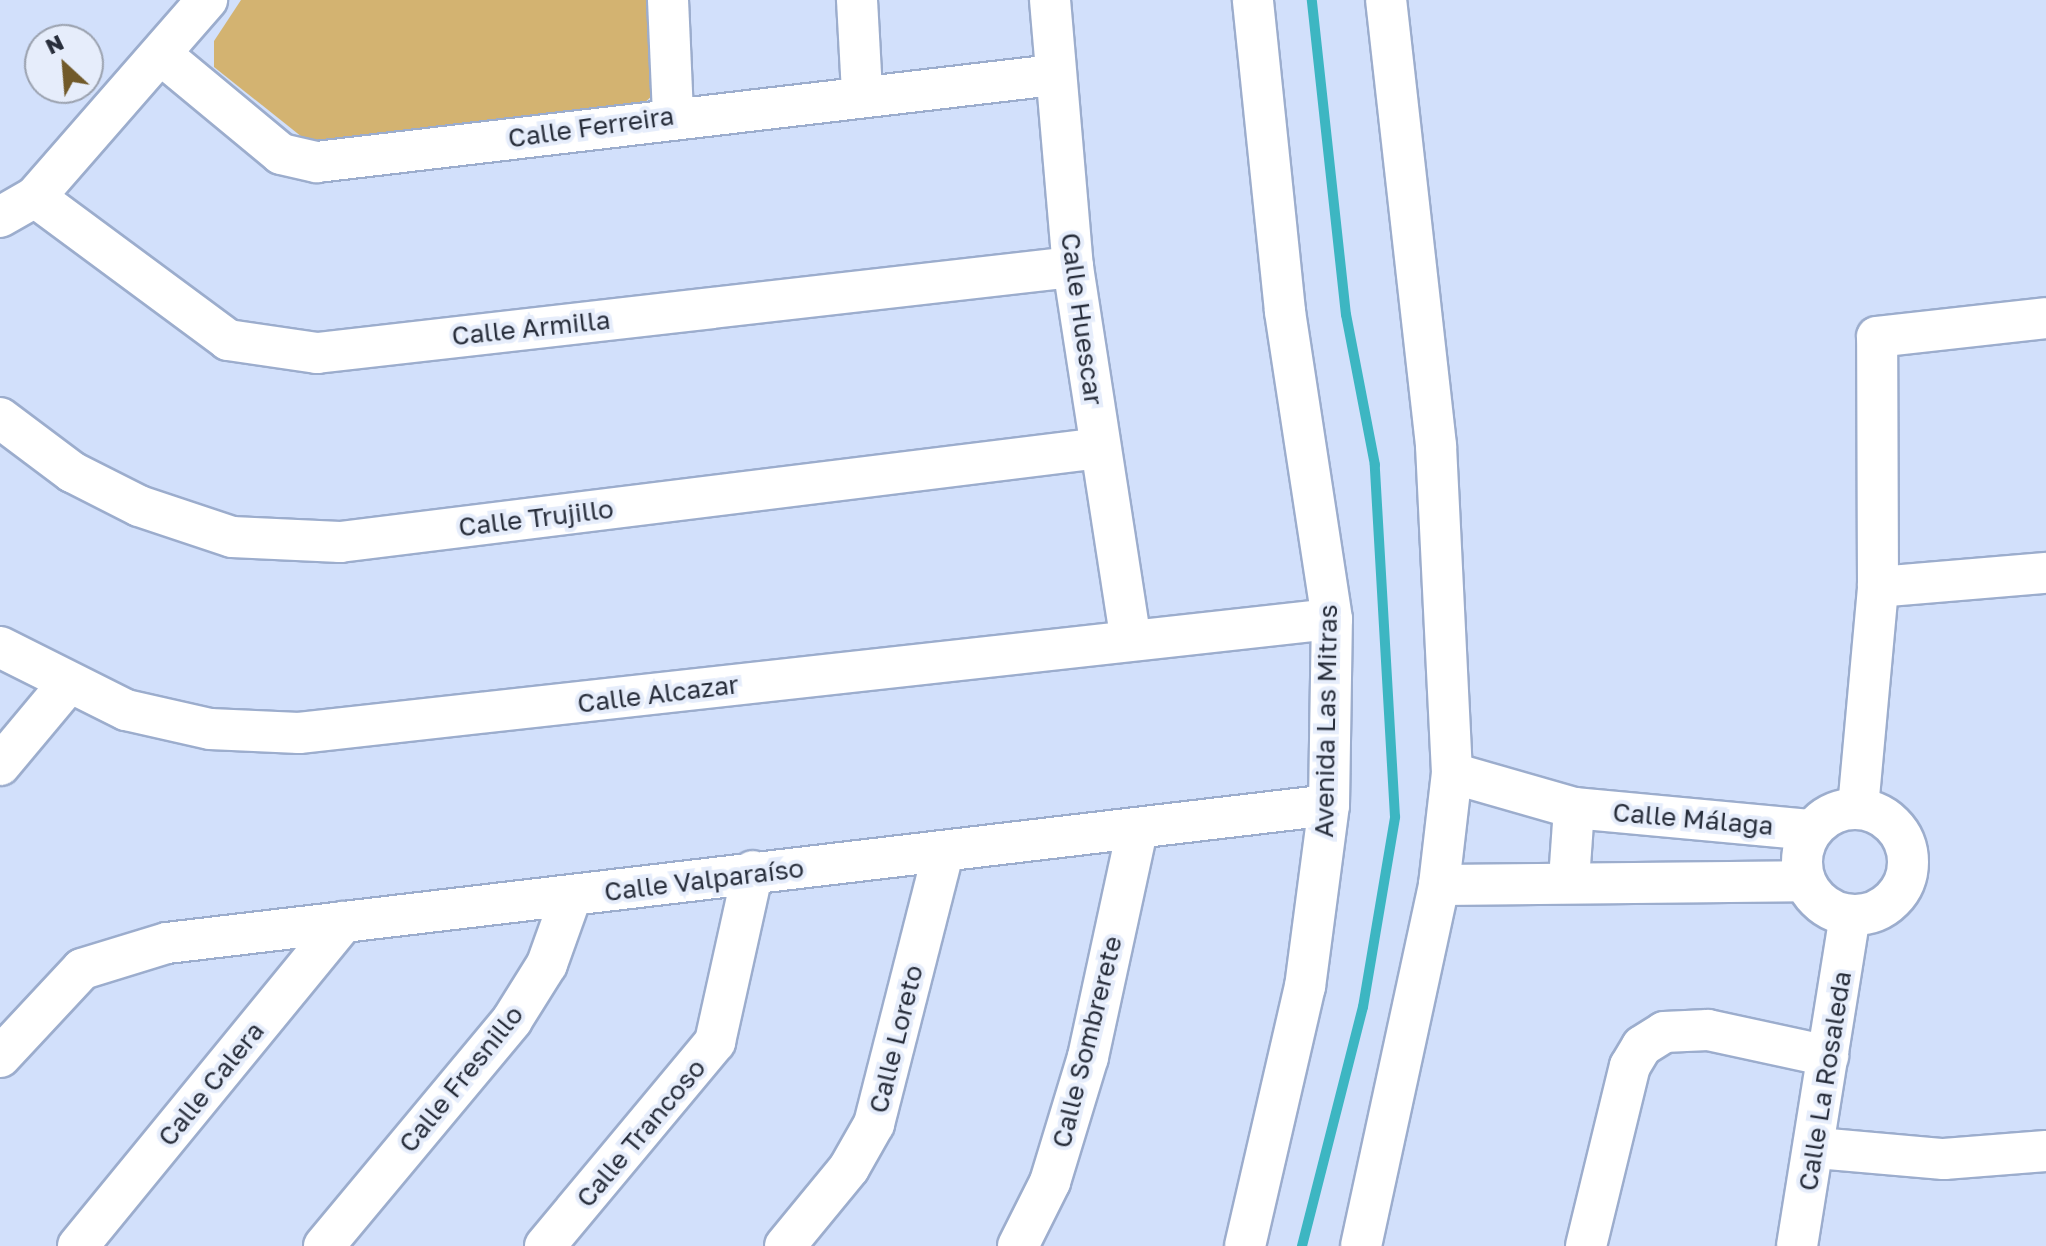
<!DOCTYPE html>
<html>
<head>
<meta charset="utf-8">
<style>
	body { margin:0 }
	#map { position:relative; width:2046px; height:1246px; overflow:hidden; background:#d2e0fb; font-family:"Golos Text",sans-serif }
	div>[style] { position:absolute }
	.green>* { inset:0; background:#d3b371 }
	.stream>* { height:10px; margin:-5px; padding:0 5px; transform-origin:5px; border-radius:5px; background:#3db6c2 }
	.roads { filter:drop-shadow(2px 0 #9cadcd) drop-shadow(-2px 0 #9cadcd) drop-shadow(0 2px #9cadcd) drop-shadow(0 -2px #9cadcd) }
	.minor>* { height:40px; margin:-20px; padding:0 20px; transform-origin:20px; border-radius:20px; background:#fff }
	.minor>.ring { margin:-20px; padding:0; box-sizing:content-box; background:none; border:40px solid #fff; border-radius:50% }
	span { translate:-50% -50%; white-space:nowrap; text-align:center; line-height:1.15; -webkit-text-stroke:8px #e6edfb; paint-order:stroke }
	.street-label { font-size:26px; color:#282e3b }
	.north { position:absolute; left:24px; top:24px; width:80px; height:80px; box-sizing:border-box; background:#e6edfb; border:2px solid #9aa1ae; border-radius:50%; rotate:334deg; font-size:22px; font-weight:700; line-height:32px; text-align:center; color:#282e3b }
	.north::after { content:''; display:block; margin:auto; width:28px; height:36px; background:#715a2a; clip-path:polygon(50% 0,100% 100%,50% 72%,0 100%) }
</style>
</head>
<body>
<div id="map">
	<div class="green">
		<i style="clip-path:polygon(241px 0,657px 0,656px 92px,639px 108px,307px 141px,214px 67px,214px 41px)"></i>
	</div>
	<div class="stream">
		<i style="left:1302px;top:1246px;width:247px;rotate:-75.7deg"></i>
		<i style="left:1363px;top:1007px;width:193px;rotate:-80.4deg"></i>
		<i style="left:1395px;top:817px;width:353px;rotate:-93.3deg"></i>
		<i style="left:1375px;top:465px;width:153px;rotate:-100.9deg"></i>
		<i style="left:1346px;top:315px;width:317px;rotate:-96.2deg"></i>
	</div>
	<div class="roads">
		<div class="minor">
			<i style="left:668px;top:0;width:115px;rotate:87.5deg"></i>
			<i style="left:857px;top:0;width:93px;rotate:86.9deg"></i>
			<i style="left:1050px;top:0;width:268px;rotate:85.1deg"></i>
			<i style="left:1073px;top:267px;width:373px;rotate:81.2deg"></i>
			<i style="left:163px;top:56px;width:153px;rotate:39.7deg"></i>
			<i style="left:281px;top:154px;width:37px;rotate:13deg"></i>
			<i style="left:317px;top:162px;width:741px;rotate:-6.74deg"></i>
			<i style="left:35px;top:197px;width:240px;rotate:36.5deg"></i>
			<i style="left:228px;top:340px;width:90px;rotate:8.3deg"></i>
			<i style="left:317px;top:353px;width:761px;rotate:-6.49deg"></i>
			<i style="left:0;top:217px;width:40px;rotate:-29.7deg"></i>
			<i style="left:35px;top:197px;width:262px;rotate:-48.9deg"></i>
			<i style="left:0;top:418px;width:90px;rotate:36.9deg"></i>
			<i style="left:72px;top:472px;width:75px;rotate:26.9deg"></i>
			<i style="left:139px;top:506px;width:98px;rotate:18.4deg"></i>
			<i style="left:232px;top:537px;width:108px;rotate:2.7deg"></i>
			<i style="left:340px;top:542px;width:766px;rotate:-7.05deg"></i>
			<i style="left:1878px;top:587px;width:169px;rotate:-4.8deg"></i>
			<i style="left:0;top:647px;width:141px;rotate:26.6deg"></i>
			<i style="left:126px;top:710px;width:86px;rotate:12.7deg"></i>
			<i style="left:210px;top:729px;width:89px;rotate:2.6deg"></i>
			<i style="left:299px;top:733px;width:1039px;rotate:-6.3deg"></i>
			<i style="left:0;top:765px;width:104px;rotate:-50.1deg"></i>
			<i style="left:1452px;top:773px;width:127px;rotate:16deg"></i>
			<i style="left:1574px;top:808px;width:239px;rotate:5.3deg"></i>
			<i style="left:1858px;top:808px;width:222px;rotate:-84.8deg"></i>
			<i style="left:1878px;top:587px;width:250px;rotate:-90.2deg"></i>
			<i style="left:1877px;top:337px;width:170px;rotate:-6.4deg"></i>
			<i class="ring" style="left:1802px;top:809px;width:66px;height:66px"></i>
			<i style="left:1569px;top:880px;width:72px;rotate:-86deg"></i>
			<i style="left:1439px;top:885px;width:366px;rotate:-0.6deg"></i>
			<i style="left:0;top:1057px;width:120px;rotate:-47deg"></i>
			<i style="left:82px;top:969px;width:89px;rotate:-17deg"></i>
			<i style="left:167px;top:943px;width:1170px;rotate:-6.77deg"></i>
			<i style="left:1817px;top:1148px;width:127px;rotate:5deg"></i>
			<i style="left:1944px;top:1159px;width:102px;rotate:-4.5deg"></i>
			<i style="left:78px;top:1246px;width:419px;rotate:-50.7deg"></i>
			<i style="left:324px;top:1246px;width:294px;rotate:-50.2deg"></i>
			<i style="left:512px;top:1020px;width:66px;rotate:-58deg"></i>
			<i style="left:547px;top:964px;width:71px;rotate:-70.3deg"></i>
			<i style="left:545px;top:1246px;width:266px;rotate:-50.2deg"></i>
			<i style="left:715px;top:1042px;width:175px;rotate:-77.5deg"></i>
			<i style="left:785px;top:1246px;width:101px;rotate:-50.6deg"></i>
			<i style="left:849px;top:1168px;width:51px;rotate:-60.4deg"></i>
			<i style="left:874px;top:1124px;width:279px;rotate:-75.7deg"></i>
			<i style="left:1018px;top:1246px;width:72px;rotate:-63.4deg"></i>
			<i style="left:1050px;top:1182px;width:131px;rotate:-73.1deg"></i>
			<i style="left:1088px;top:1057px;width:231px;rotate:-77.8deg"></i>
			<i style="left:1245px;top:1246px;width:266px;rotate:-77deg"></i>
			<i style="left:1305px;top:987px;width:184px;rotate:-82.5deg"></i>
			<i style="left:1329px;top:805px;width:186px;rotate:-89.1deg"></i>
			<i style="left:1332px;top:619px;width:312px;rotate:-98.7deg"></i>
			<i style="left:1285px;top:311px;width:313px;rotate:-95.9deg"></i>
			<i style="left:1361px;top:1246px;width:369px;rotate:-77.8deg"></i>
			<i style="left:1439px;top:885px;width:113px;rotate:-83.4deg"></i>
			<i style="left:1452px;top:773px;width:328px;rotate:-92.8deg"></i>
			<i style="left:1436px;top:445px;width:448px;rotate:-96.4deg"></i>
			<i style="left:1586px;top:1246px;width:185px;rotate:-76.3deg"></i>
			<i style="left:1630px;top:1066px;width:23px;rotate:-59deg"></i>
			<i style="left:1642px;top:1046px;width:26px;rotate:-32deg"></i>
			<i style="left:1664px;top:1032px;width:44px;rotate:-2.6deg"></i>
			<i style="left:1708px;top:1030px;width:123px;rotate:12.2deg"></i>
			<i style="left:1797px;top:1246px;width:334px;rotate:-80.9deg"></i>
		</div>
	</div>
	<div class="street-label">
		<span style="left:591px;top:127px;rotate:-8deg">Calle Ferreira</span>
		<span style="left:1082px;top:319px;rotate:82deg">Calle Huescar</span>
		<span style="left:531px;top:328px;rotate:-6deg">Calle Armilla</span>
		<span style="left:536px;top:518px;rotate:-7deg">Calle Trujillo</span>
		<span style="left:658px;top:694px;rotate:-7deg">Calle Alcazar</span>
		<span style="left:1326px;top:721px;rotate:-89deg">Avenida Las Mitras</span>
		<span style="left:1693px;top:819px;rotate:5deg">Calle Málaga</span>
		<span style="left:704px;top:880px;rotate:-7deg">Calle Valparaíso</span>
		<span style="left:896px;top:1039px;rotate:-76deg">Calle Loreto</span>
		<span style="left:1087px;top:1042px;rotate:-76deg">Calle Sombrerete</span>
		<span style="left:461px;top:1079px;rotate:-51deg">Calle Fresnillo</span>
		<span style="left:1825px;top:1081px;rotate:-81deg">Calle La Rosaleda</span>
		<span style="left:211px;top:1084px;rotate:-51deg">Calle Calera</span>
		<span style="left:641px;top:1133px;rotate:-50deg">Calle Trancoso</span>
	</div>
	<div class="north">N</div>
</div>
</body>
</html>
